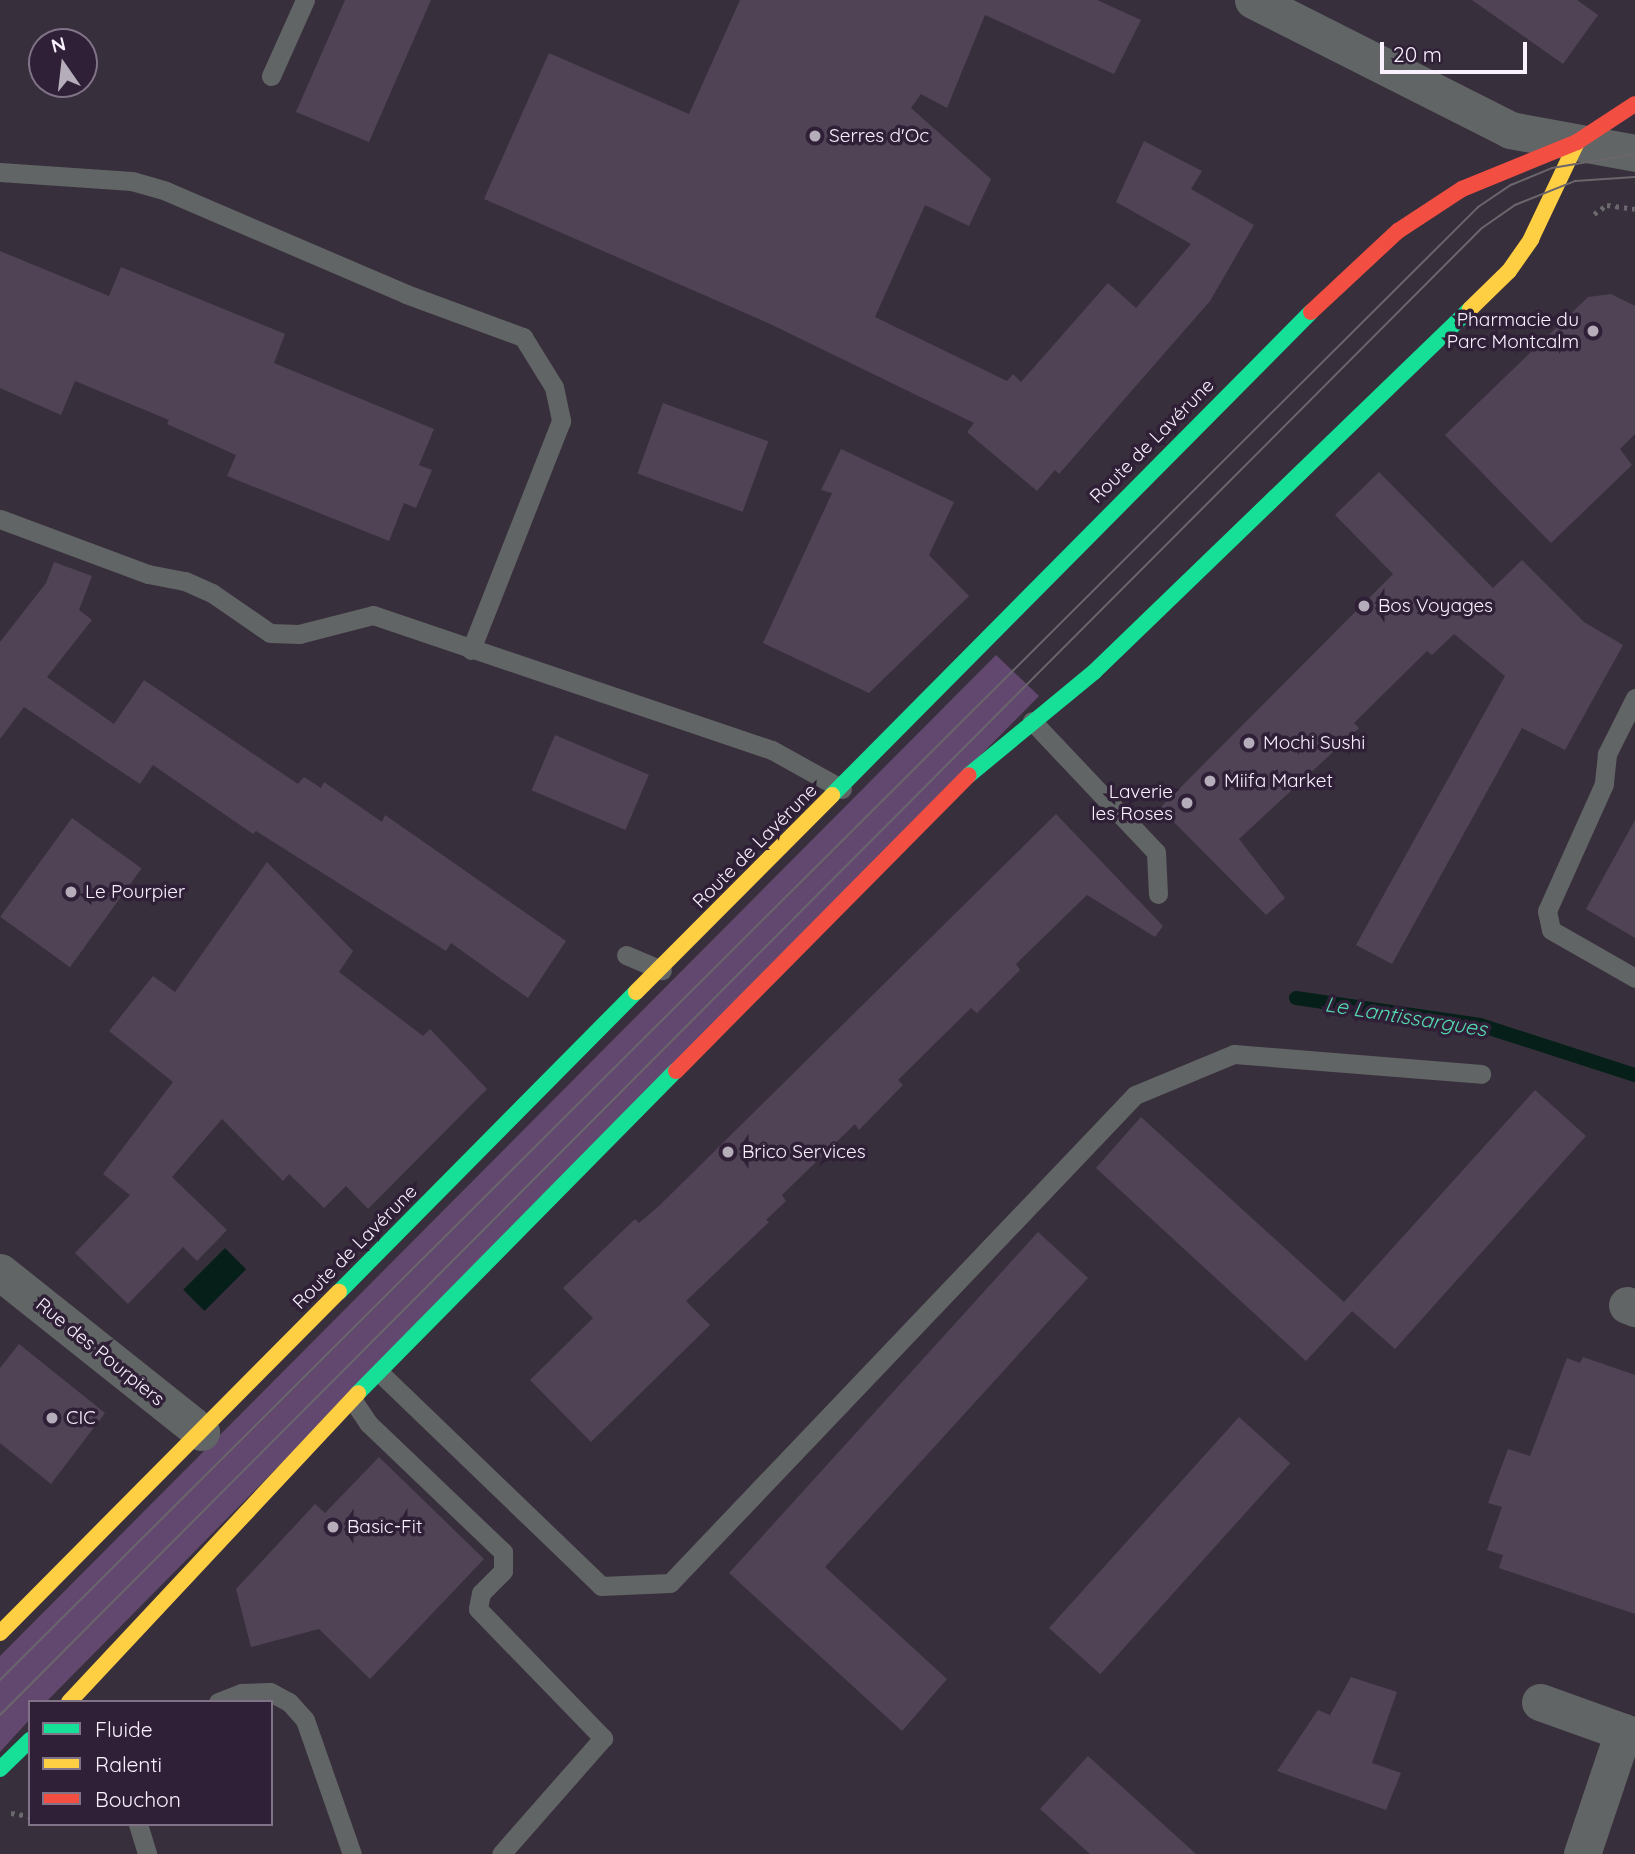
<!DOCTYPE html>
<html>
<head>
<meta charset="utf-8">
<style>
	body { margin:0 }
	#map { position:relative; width:1635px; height:1854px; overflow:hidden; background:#382f3c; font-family:Quicksand,sans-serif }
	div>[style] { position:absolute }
	.green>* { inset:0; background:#62486f }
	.water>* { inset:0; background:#062019; transform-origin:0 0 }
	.stream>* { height:14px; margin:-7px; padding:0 7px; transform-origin:7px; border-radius:7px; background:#062019 }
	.building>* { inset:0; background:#4f4355; transform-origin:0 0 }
	.path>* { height:4.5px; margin-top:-2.25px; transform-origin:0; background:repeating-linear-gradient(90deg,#6a696d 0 3.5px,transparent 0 8.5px) }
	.lane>* { height:19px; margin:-9.5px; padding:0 9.5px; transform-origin:9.5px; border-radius:9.5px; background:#626565 }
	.street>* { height:37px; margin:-18.5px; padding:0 18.5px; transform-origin:18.5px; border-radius:18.5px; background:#626565 }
	.fast>* { height:16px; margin:-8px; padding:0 8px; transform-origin:8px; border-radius:8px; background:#16e098 }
	.slow>* { height:16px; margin:-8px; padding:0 8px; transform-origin:8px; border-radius:8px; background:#ffcf43 }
	.jam>* { height:16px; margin:-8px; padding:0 8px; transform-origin:8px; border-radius:8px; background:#f24e42 }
	.tram>* { height:2px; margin:-1px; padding:0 1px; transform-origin:1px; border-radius:1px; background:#6a666c }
	.dots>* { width:19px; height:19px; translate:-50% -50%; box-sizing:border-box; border:4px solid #2f1f37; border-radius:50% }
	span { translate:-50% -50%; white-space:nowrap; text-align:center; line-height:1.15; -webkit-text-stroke:7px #2f1f37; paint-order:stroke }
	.poi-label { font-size:19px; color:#f9f1fe }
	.left { translate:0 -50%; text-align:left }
	.right { translate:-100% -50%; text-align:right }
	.street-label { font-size:19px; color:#f9f1fe }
	.water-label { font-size:21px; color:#55dab0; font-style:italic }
	.legend { position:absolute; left:28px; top:1700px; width:245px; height:126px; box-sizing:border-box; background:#2f1f37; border:2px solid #807387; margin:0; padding:9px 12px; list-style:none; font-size:21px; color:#f9f1fe }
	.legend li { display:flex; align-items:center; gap:14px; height:35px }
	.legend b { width:35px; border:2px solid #807387 }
	.north { position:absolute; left:28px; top:28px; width:70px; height:70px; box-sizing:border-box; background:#2f1f37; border:2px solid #807387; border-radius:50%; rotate:346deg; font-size:19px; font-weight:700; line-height:28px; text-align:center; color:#f9f1fe }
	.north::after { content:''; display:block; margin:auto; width:24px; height:32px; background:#b5adba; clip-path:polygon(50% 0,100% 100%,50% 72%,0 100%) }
	.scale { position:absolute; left:1380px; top:42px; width:147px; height:32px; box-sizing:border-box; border:4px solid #f9f1fe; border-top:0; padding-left:9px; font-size:21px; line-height:24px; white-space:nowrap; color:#f9f1fe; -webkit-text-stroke:5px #2f1f37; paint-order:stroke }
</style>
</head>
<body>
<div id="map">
	<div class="green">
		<i style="clip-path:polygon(996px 655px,1039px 696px,46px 1702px,30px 1702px,30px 1719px,0 1752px,0 1656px)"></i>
	</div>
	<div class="water">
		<i style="left:225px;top:1248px;width:30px;height:59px;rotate:45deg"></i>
	</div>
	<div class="stream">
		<i style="left:1296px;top:998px;width:186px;rotate:8.3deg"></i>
		<i style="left:1480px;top:1025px;width:163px;rotate:17.9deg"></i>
	</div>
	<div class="building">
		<i style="clip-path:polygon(345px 0,431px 0,369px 142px,296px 112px)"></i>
		<i style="clip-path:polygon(740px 0,1097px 0,1141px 20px,1114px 74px,985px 15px,947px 108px,921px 94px,911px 108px,991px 179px,969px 226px,925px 205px,875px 317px,1007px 381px,1013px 374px,1021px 382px,1108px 283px,1136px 308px,1191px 244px,1116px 202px,1144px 141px,1202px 171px,1191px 189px,1254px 225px,1210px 301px,1059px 474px,1055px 470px,1037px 491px,967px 432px,974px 423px,768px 323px,484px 199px,549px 53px,689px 114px)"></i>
		<i style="clip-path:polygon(1472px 0,1577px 0,1598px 15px,1563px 64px)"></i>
		<i style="clip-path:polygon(0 251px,109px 296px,121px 267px,285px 334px,274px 363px,434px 429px,419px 465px,432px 470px,416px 508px,404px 503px,389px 541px,227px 476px,236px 455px,167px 424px,169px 420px,75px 381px,61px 415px,0 388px)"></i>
		<i style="clip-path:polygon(1611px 294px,1635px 306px,1635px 434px,1620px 449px,1632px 465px,1551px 543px,1445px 435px,1588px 297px)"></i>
		<i style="left:663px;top:403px;width:112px;height:75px;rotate:20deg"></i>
		<i style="clip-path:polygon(841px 449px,954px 502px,929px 555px,969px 596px,869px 693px,763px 643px,832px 493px,821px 490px)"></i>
		<i style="clip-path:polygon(1379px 472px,1493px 588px,1522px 560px,1584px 622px,1623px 645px,1565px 750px,1522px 728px,1392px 964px,1356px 945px,1505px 676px,1454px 634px,1432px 655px,1427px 651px,1354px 723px,1359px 728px,1239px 839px,1285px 898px,1266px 915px,1160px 808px,1393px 574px,1335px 515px)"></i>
		<i style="clip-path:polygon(54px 562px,92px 576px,79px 610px,92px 620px,47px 677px,114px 724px,144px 680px,298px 784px,304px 777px,321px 788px,324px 782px,382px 822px,385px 815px,566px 941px,528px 998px,451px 943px,446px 951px,256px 831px,253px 834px,153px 765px,140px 784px,24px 707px,0 739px,0 642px,46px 583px)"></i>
		<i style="left:555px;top:735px;width:102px;height:60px;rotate:23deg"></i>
		<i style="clip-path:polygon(1056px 814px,1163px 926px,1155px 937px,1087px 895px,1016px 964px,1020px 970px,977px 1013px,971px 1008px,898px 1080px,903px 1085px,859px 1130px,855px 1124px,782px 1195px,786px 1201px,766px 1220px,769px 1222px,686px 1301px,710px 1325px,591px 1442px,530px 1380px,593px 1318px,563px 1288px,635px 1219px,639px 1223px,659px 1206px)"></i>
		<i style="left:72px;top:818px;width:86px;height:122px;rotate:36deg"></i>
		<i style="clip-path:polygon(1635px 820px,1635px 938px,1586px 909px)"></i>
		<i style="clip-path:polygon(267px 862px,353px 951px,339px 972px,423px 1036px,430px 1029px,487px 1089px,368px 1209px,346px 1186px,324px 1208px,289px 1174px,283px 1181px,222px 1119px,172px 1177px,227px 1230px,197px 1261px,183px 1247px,128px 1304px,75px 1253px,130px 1195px,103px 1174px,173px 1082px,109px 1031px,153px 976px,175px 992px)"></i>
		<i style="clip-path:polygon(1535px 1090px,1586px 1136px,1395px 1349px,1352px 1311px,1306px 1361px,1096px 1168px,1141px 1117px,1344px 1302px)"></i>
		<i style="clip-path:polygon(1038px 1232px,1088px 1278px,825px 1567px,947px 1679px,902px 1731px,729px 1573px)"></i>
		<i style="clip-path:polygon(19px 1344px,105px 1413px,51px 1484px,0 1443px,0 1368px)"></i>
		<i style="clip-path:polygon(1583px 1357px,1635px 1375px,1635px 1614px,1499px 1568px,1503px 1555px,1487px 1550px,1502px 1507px,1488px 1503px,1508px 1449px,1530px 1456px,1567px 1358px,1580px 1363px)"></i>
		<i style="left:1239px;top:1417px;width:69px;height:284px;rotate:42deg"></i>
		<i style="clip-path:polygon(379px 1457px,484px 1559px,370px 1679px,319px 1629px,251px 1647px,236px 1589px,315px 1504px,325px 1513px)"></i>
		<i style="clip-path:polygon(1351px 1677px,1397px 1692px,1372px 1763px,1401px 1773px,1386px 1810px,1277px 1771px,1318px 1710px,1330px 1715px)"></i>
		<i style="clip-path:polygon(1088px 1756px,1196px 1854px,1090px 1854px,1040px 1809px)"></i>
	</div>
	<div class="path">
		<i style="left:1594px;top:214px;width:16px;rotate:-35deg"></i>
		<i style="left:1607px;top:205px;width:28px;rotate:8deg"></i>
		<i style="left:11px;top:1813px;width:19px;rotate:9deg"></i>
	</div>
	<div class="lane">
		<i style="left:271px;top:76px;width:83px;rotate:-65.9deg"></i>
		<i style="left:0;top:172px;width:132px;rotate:3.9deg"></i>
		<i style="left:132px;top:181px;width:35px;rotate:16deg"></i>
		<i style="left:166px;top:191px;width:261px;rotate:23.2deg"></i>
		<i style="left:406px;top:294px;width:125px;rotate:20.2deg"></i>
		<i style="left:523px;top:337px;width:59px;rotate:58.2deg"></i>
		<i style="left:554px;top:387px;width:35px;rotate:78deg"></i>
		<i style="left:561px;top:421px;width:246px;rotate:111.5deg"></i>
		<i style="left:0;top:519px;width:158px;rotate:20.4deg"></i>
		<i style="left:148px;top:574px;width:38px;rotate:11deg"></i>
		<i style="left:185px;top:581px;width:30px;rotate:24deg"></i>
		<i style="left:212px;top:593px;width:70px;rotate:34.6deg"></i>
		<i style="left:270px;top:633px;width:29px;rotate:2deg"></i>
		<i style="left:299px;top:634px;width:76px;rotate:-14.4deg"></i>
		<i style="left:373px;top:615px;width:421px;rotate:18.7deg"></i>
		<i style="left:772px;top:750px;width:80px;rotate:29.1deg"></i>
		<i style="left:1635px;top:698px;width:63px;rotate:116.6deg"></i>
		<i style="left:1607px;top:754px;width:30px;rotate:96deg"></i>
		<i style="left:1604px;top:784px;width:139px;rotate:114.2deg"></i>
		<i style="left:1547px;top:911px;width:19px;rotate:78deg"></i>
		<i style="left:1551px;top:930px;width:97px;rotate:29.7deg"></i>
		<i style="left:1032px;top:721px;width:180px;rotate:46.6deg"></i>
		<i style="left:1156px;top:852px;width:42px;rotate:87.3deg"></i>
		<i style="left:626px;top:955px;width:39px;rotate:23deg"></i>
		<i style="left:380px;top:1373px;width:307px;rotate:43.9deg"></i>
		<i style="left:601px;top:1586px;width:69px;rotate:-2.5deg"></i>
		<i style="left:670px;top:1583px;width:674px;rotate:-46.38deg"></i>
		<i style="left:1135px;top:1095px;width:107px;rotate:-22.5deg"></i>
		<i style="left:1234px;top:1054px;width:248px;rotate:4.6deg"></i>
		<i style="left:354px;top:1402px;width:25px;rotate:56deg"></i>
		<i style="left:368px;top:1423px;width:187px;rotate:43.7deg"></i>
		<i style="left:503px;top:1552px;width:19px;rotate:90deg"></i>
		<i style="left:503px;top:1571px;width:31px;rotate:135deg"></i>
		<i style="left:481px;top:1593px;width:16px;rotate:101deg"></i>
		<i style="left:478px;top:1609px;width:180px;rotate:45.9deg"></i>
		<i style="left:603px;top:1738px;width:154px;rotate:131.3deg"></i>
		<i style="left:218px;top:1702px;width:26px;rotate:-21deg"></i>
		<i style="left:242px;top:1693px;width:28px;rotate:-2deg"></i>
		<i style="left:270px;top:1692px;width:21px;rotate:28deg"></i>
		<i style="left:289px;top:1702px;width:24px;rotate:48deg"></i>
		<i style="left:305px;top:1720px;width:142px;rotate:70.7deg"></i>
		<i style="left:138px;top:1824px;width:31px;rotate:73deg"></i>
	</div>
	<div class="street">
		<i style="left:1253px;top:0;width:288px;rotate:26.8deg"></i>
		<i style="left:1510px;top:130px;width:127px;rotate:10.4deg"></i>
		<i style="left:0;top:1272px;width:257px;rotate:38.5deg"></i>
		<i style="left:1627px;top:1305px;width:9px;rotate:21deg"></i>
		<i style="left:1540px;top:1702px;width:101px;rotate:19.7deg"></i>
		<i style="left:1582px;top:1854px;width:129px;rotate:-71.4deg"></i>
	</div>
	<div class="fast">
		<i style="left:969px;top:775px;width:162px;rotate:-39.5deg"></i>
		<i style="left:1094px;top:672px;width:523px;rotate:-43.99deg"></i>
		<i style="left:832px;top:795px;width:680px;rotate:-45.24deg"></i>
		<i style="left:339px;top:1292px;width:422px;rotate:-45.3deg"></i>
		<i style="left:358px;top:1393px;width:453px;rotate:-45.4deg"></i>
		<i style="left:0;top:1769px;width:42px;rotate:-44deg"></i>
	</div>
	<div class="slow">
		<i style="left:1470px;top:309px;width:54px;rotate:-44.3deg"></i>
		<i style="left:1509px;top:271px;width:39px;rotate:-55deg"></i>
		<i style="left:1531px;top:239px;width:107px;rotate:-64.6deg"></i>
		<i style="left:636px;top:992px;width:278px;rotate:-45.1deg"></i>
		<i style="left:0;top:1633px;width:481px;rotate:-45.2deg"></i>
		<i style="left:69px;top:1702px;width:423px;rotate:-46.9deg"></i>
	</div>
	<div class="jam">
		<i style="left:1311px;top:312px;width:119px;rotate:-43deg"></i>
		<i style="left:1398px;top:231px;width:77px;rotate:-33.3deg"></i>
		<i style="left:1462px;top:189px;width:124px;rotate:-22.2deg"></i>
		<i style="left:1577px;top:142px;width:69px;rotate:-33.2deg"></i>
		<i style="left:676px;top:1071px;width:416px;rotate:-45.3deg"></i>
	</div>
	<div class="tram">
		<i style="left:0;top:1680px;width:2087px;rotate:-44.9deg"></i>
		<i style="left:1478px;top:207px;width:40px;rotate:-34deg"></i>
		<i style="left:1511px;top:185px;width:44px;rotate:-22.5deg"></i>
		<i style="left:1552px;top:168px;width:84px;rotate:-9.6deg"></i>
		<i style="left:0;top:1715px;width:2099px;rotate:-45.1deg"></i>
		<i style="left:1482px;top:228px;width:40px;rotate:-34.9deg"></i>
		<i style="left:1515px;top:205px;width:65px;rotate:-21.8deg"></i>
		<i style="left:1575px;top:181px;width:60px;rotate:-3.8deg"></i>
	</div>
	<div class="dots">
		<i style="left:815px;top:136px;background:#b5adba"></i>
		<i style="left:1593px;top:331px;background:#b5adba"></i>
		<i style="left:1364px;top:606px;background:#b5adba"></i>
		<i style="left:1249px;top:743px;background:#b5adba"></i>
		<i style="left:1210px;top:781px;background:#b5adba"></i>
		<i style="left:1187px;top:803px;background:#b5adba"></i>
		<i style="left:71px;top:892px;background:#b5adba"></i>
		<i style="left:728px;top:1152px;background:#b5adba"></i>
		<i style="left:52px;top:1418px;background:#b5adba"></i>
		<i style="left:333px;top:1527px;background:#b5adba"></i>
	</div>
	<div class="poi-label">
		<span class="left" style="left:829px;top:136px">Serres d'Oc</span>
		<span class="right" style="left:1579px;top:331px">Pharmacie du<br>Parc Montcalm</span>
		<span class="left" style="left:1378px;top:606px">Bos Voyages</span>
		<span class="left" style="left:1263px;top:743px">Mochi Sushi</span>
		<span class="left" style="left:1224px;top:781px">Miifa Market</span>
		<span class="right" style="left:1173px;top:803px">Laverie<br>les Roses</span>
		<span class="left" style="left:85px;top:892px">Le Pourpier</span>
		<span class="left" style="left:742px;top:1152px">Brico Services</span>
		<span class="left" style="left:66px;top:1418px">CIC</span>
		<span class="left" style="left:347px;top:1527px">Basic-Fit</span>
	</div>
	<div class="street-label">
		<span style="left:1152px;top:441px;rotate:-45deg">Route de Lavérune</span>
		<span style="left:755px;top:846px;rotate:-45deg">Route de Lavérune</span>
		<span style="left:355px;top:1247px;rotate:-45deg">Route de Lavérune</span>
		<span style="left:100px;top:1352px;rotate:39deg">Rue des Pourpiers</span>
	</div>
	<div class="water-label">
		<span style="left:1406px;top:1016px;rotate:9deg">Le Lantissargues</span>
	</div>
	<ul class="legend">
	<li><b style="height:9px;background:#16e098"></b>Fluide</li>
	<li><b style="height:9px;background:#ffcf43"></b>Ralenti</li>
	<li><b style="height:9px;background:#f24e42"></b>Bouchon</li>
	</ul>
	<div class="north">N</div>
	<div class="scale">20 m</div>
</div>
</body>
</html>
